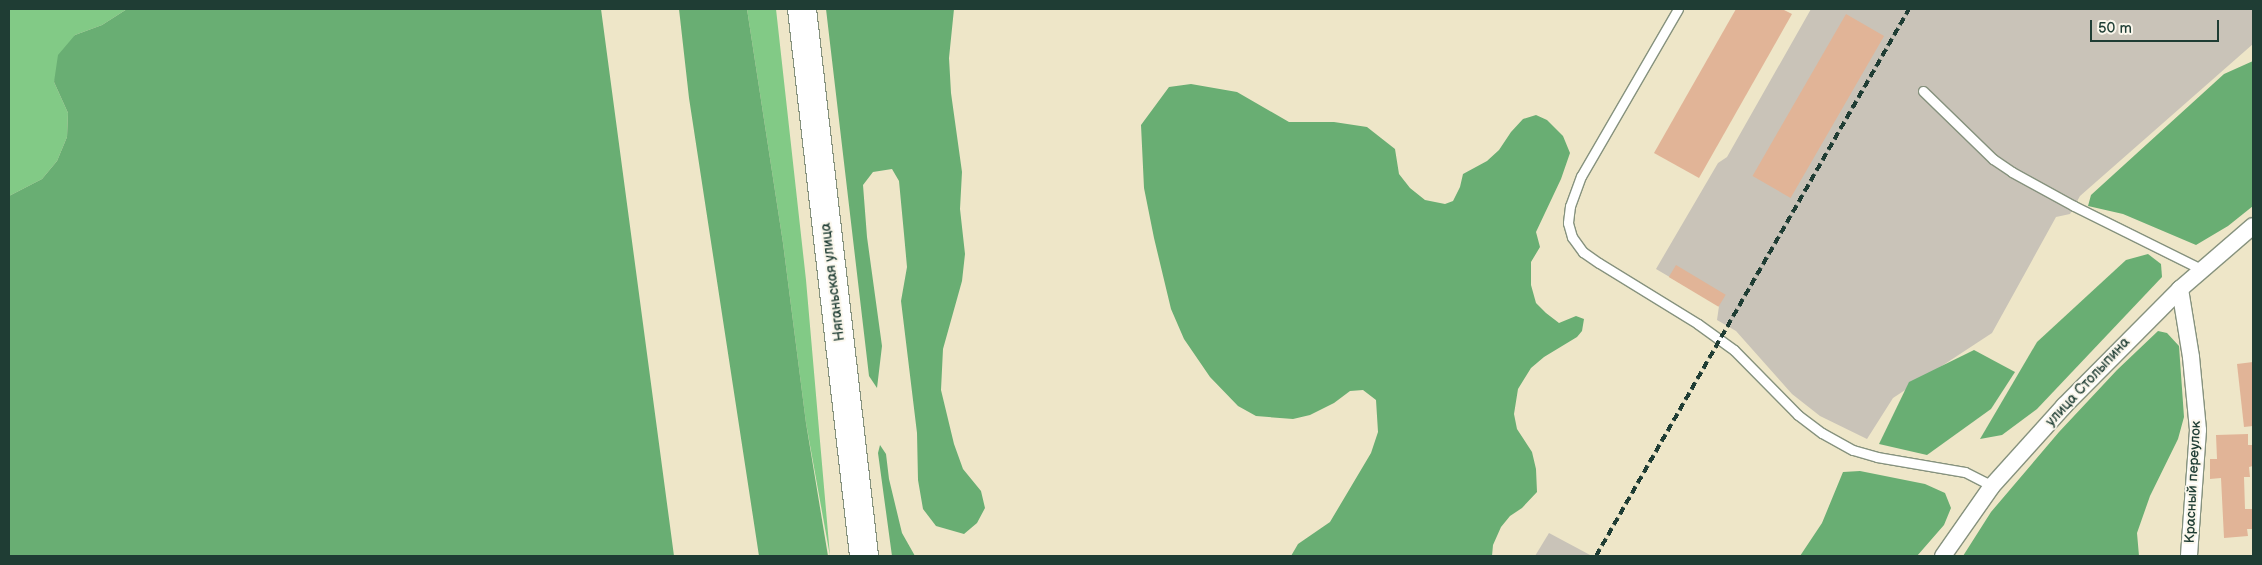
<!DOCTYPE html>
<html>
<head>
<meta charset="utf-8">
<style>
	body { margin:0 }
	#map { position:relative; width:2262px; height:565px; overflow:hidden; background:#eee6c8; font-family:"Balsamiq Sans",sans-serif }
	div>[style] { position:absolute }
	.industrial>* { inset:0; background:#c9c3b8 }
	.green>* { inset:0; background:#82ca86 }
	.forest>* { inset:0; background:#69ae73 }
	.building>* { inset:0; background:#e1b497; transform-origin:0 0 }
	.roads { filter:drop-shadow(1px 0 #86927e) drop-shadow(-1px 0 #86927e) drop-shadow(0 1px #86927e) drop-shadow(0 -1px #86927e) }
	.service>* { height:9px; margin:-4.5px; padding:0 4.5px; transform-origin:4.5px; border-radius:4.5px; background:#fff }
	.minor>* { height:16px; margin:-8px; padding:0 8px; transform-origin:8px; border-radius:8px; background:#fff }
	.trunk>* { height:28px; margin:-14px; padding:0 14px; transform-origin:14px; border-radius:14px; background:#fff }
	.rail>* { height:4px; margin-top:-2px; transform-origin:0; background:repeating-linear-gradient(90deg,#1f3d34 0 8px,transparent 0 12px) }
	span { translate:-50% -50%; white-space:nowrap; text-align:center; line-height:1.15; -webkit-text-stroke:4px #fbf7ec; paint-order:stroke }
	.street-label { font-size:14px; color:#1f3d34 }
	.frame { position:absolute; inset:0; border:10px solid #1f3d34; pointer-events:none }
	.scale { position:absolute; left:2090px; top:20px; width:129px; height:22px; box-sizing:border-box; border:2px solid #1f3d34; border-top:0; padding-left:6px; font-size:15px; line-height:18px; white-space:nowrap; color:#1f3d34; -webkit-text-stroke:4px #fbf7ec; paint-order:stroke }
</style>
</head>
<body>
<div id="map">
	<div class="industrial">
		<i style="clip-path:polygon(1811px 9px,2253px 9px,2253px 44px,2080px 196px,2070px 214px,2056px 217px,1992px 333px,1893px 398px,1867px 439px,1820px 416px,1792px 394px,1736px 331px,1717px 320px,1719px 306px,1656px 269px,1718px 163px,1727px 157px)"></i>
		<i style="clip-path:polygon(1549px 533px,1592px 556px,1535px 556px)"></i>
	</div>
	<div class="green">
		<i style="clip-path:polygon(9px 9px,127px 9px,102px 25px,75px 35px,54px 82px,68px 113px,67px 137px,57px 161px,42px 179px,9px 196px)"></i>
		<i style="clip-path:polygon(747px 9px,776px 9px,806px 280px,830px 556px,806px 423px,783px 243px)"></i>
	</div>
	<div class="forest">
		<i style="clip-path:polygon(127px 9px,601px 9px,674px 556px,9px 556px,9px 196px,42px 179px,57px 161px,67px 137px,68px 113px,54px 82px,58px 55px,75px 35px,102px 25px)"></i>
		<i style="clip-path:polygon(679px 9px,747px 9px,783px 243px,806px 423px,828px 556px,759px 556px,689px 98px)"></i>
		<i style="clip-path:polygon(826px 9px,954px 9px,949px 58px,951px 93px,962px 172px,960px 209px,965px 254px,962px 281px,943px 349px,941px 390px,954px 444px,963px 469px,981px 491px,985px 508px,977px 523px,964px 534px,936px 526px,923px 509px,918px 480px,917px 433px,901px 301px,907px 267px,904px 234px,899px 181px,892px 169px,873px 172px,863px 185px,867px 237px,882px 346px,877px 388px,869px 376px)"></i>
		<i style="clip-path:polygon(2253px 61px,2253px 206px,2228px 226px,2196px 245px,2123px 214px,2088px 206px,2091px 195px,2224px 74px)"></i>
		<i style="clip-path:polygon(1191px 84px,1237px 92px,1289px 122px,1334px 122px,1367px 127px,1395px 149px,1399px 174px,1410px 188px,1425px 200px,1445px 204px,1453px 201px,1460px 187px,1463px 174px,1487px 161px,1499px 150px,1511px 132px,1523px 119px,1536px 115px,1547px 120px,1563px 136px,1570px 153px,1561px 179px,1536px 232px,1540px 247px,1531px 262px,1531px 285px,1536px 303px,1546px 313px,1559px 323px,1576px 316px,1584px 319px,1582px 331px,1577px 337px,1544px 357px,1531px 368px,1518px 389px,1514px 414px,1517px 429px,1532px 452px,1536px 469px,1537px 492px,1522px 508px,1510px 516px,1501px 527px,1493px 545px,1492px 556px,1291px 556px,1298px 544px,1330px 522px,1371px 453px,1378px 432px,1376px 400px,1363px 390px,1350px 391px,1334px 403px,1310px 415px,1293px 419px,1256px 416px,1238px 406px,1210px 377px,1184px 339px,1171px 309px,1154px 238px,1144px 188px,1141px 125px,1169px 87px)"></i>
		<i style="clip-path:polygon(2148px 254px,2161px 264px,2162px 277px,2037px 409px,2002px 435px,1980px 439px,2037px 342px,2126px 260px)"></i>
		<i style="clip-path:polygon(2158px 331px,2167px 333px,2179px 346px,2184px 417px,2178px 439px,2150px 496px,2137px 533px,2139px 556px,1963px 556px,1991px 512px,2059px 432px,2117px 370px)"></i>
		<i style="clip-path:polygon(1974px 350px,2015px 372px,1991px 409px,1927px 455px,1879px 444px,1909px 382px)"></i>
		<i style="clip-path:polygon(880px 445px,886px 454px,889px 479px,902px 533px,915px 556px,892px 556px,878px 453px)"></i>
		<i style="clip-path:polygon(1860px 471px,1925px 484px,1945px 493px,1951px 508px,1944px 525px,1917px 556px,1800px 556px,1822px 523px,1843px 472px)"></i>
	</div>
	<div class="building">
		<i style="clip-path:polygon(1736px 9px,1782px 9px,1792px 14px,1699px 178px,1654px 153px)"></i>
		<i style="left:1846px;top:14px;width:44px;height:187px;rotate:30deg"></i>
		<i style="left:1676px;top:265px;width:58px;height:14px;rotate:31deg"></i>
		<i style="clip-path:polygon(2253px 362px,2253px 426px,2244px 427px,2237px 364px)"></i>
		<i style="clip-path:polygon(2248px 434px,2248px 445px,2253px 445px,2253px 466px,2249px 467px,2250px 477px,2244px 477px,2245px 509px,2253px 509px,2253px 529px,2247px 529px,2248px 536px,2224px 538px,2221px 478px,2210px 479px,2210px 459px,2217px 459px,2216px 435px)"></i>
	</div>
	<div class="roads">
		<div class="service">
			<i style="left:1678px;top:9px;width:193px;rotate:120.1deg"></i>
			<i style="left:1581px;top:176px;width:32px;rotate:110deg"></i>
			<i style="left:1570px;top:206px;width:17px;rotate:97deg"></i>
			<i style="left:1568px;top:223px;width:15px;rotate:74deg"></i>
			<i style="left:1572px;top:237px;width:19px;rotate:54deg"></i>
			<i style="left:1583px;top:252px;width:19px;rotate:35deg"></i>
			<i style="left:1599px;top:263px;width:116px;rotate:31.6deg"></i>
			<i style="left:1698px;top:324px;width:44px;rotate:35.8deg"></i>
			<i style="left:1734px;top:350px;width:91px;rotate:45.4deg"></i>
			<i style="left:1798px;top:415px;width:30px;rotate:37deg"></i>
			<i style="left:1822px;top:433px;width:35px;rotate:29deg"></i>
			<i style="left:1853px;top:450px;width:25px;rotate:16deg"></i>
			<i style="left:1877px;top:457px;width:89px;rotate:9.7deg"></i>
			<i style="left:1965px;top:472px;width:30px;rotate:27deg"></i>
			<i style="left:1923px;top:91px;width:98px;rotate:44.2deg"></i>
			<i style="left:1993px;top:159px;width:23px;rotate:34deg"></i>
			<i style="left:2012px;top:172px;width:71px;rotate:28.7deg"></i>
			<i style="left:2074px;top:206px;width:142px;rotate:26.4deg"></i>
		</div>
		<div class="minor">
			<i style="left:2180px;top:289px;width:69px;rotate:80.8deg"></i>
			<i style="left:2191px;top:357px;width:73px;rotate:84.5deg"></i>
			<i style="left:2198px;top:430px;width:126px;rotate:94.1deg"></i>
			<i style="left:1943px;top:556px;width:85px;rotate:-55deg"></i>
			<i style="left:1992px;top:486px;width:108px;rotate:-48deg"></i>
			<i style="left:2064px;top:406px;width:165px;rotate:-45.2deg"></i>
			<i style="left:2180px;top:289px;width:96px;rotate:-40.8deg"></i>
		</div>
		<div class="trunk">
			<i style="left:802px;top:9px;width:551px;rotate:83.53deg"></i>
		</div>
	</div>
	<div class="rail">
		<i style="left:1596px;top:556px;width:630px;rotate:-60.22deg"></i>
	</div>
	<div class="street-label">
		<span style="left:833px;top:282px;rotate:-97deg">Няганьская улица</span>
		<span style="left:2088px;top:382px;rotate:-47deg">улица Столыпина</span>
		<span style="left:2193px;top:482px;rotate:-87deg">Красный переулок</span>
	</div>
	<div class="frame"></div>
	<div class="scale">50 m</div>
</div>
</body>
</html>
